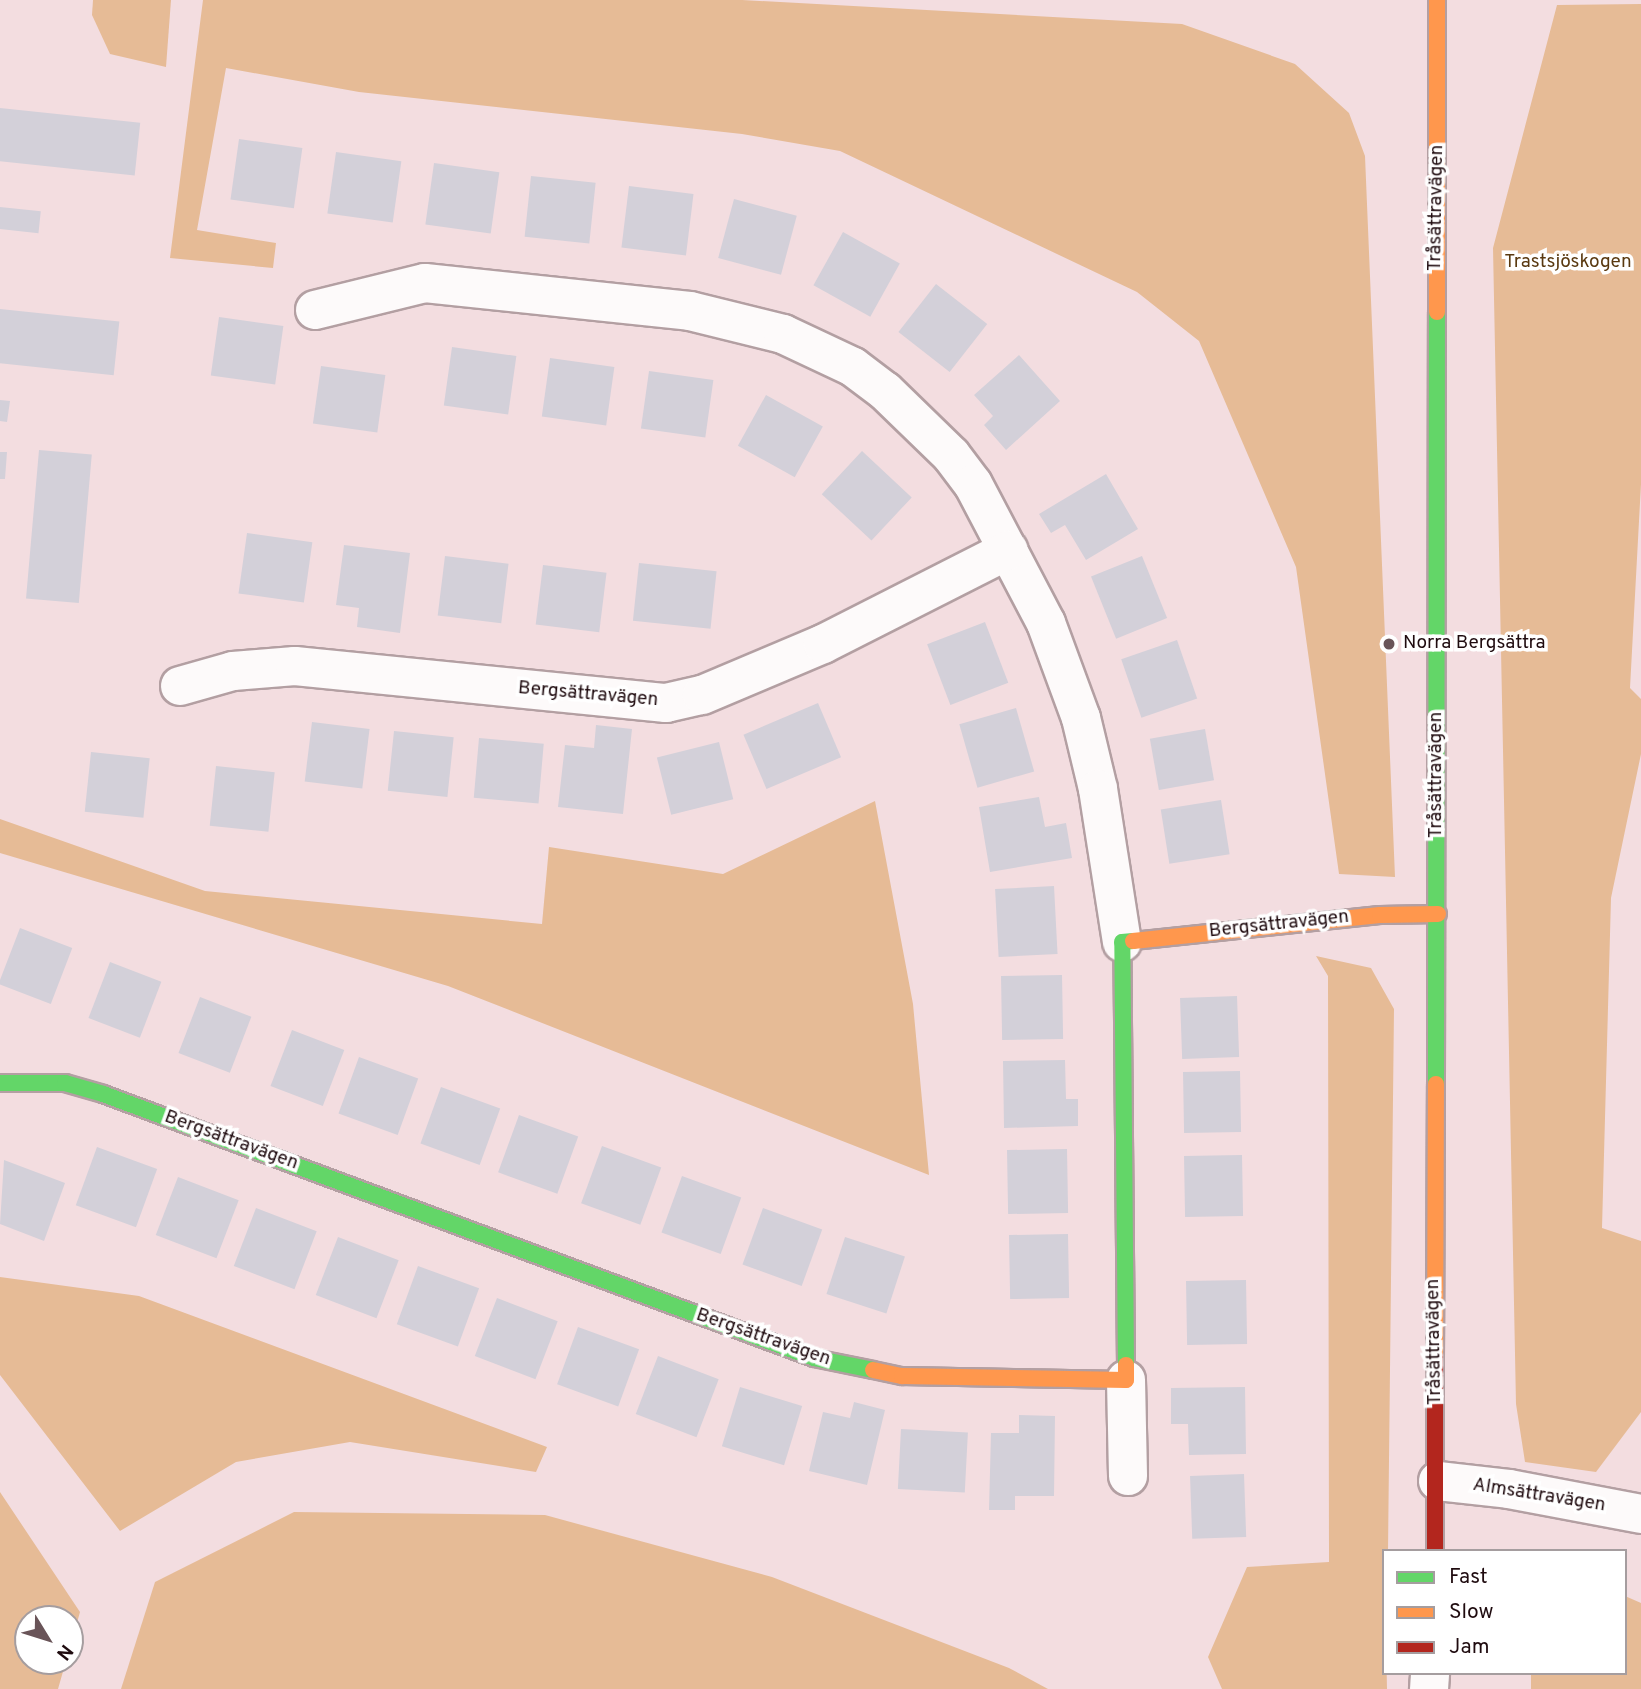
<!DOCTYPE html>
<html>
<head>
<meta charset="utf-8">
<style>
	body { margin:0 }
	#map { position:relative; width:1641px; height:1689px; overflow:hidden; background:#f3dde0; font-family:Overpass,sans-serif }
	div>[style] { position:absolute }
	.green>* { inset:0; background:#e6bb96 }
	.building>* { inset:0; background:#d3d0d9; transform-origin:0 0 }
	.roads { filter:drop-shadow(2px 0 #b39fa2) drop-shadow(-2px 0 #b39fa2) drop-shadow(0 2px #b39fa2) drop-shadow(0 -2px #b39fa2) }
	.street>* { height:38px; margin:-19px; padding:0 19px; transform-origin:19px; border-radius:19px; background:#fdfafa }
	.fast>* { height:16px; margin:-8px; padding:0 8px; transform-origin:8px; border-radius:8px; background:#63d668 }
	.slow>* { height:16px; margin:-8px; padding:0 8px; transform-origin:8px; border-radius:8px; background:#ff974d }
	.jam>* { height:16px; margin:-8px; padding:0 8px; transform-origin:8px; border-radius:8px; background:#b3261e }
	.dots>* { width:19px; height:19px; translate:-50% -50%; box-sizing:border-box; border:4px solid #fff; border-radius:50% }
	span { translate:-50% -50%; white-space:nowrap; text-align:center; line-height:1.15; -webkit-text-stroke:7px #fff; paint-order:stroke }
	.street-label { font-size:19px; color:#1f0b0f }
	.park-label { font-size:19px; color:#5a3910 }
	.poi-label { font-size:19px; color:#1f0b0f }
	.left { translate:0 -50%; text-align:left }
	.legend { position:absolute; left:1382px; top:1549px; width:245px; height:126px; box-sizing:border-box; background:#fff; border:2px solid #a59d9f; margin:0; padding:9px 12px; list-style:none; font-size:21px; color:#1f0b0f }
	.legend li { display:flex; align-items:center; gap:14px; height:35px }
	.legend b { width:35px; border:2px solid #a59d9f }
	.north { position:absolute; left:14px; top:1605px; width:70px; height:70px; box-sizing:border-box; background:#fff; border:2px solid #a59d9f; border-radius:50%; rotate:128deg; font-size:19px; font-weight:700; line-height:28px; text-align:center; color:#1f0b0f }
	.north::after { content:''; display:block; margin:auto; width:24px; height:32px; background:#695458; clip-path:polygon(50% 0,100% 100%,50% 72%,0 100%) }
</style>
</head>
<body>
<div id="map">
	<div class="green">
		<i style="clip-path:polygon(93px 0,171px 0,166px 67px,110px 54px,92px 15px)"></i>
		<i style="clip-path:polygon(203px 0,742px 0,1182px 24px,1295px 64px,1349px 113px,1365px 156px,1395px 877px,1339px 874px,1296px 567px,1199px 341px,1137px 292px,840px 151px,742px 134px,359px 92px,226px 68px,197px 230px,276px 243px,273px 268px,170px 258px)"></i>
		<i style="clip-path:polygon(1641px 4px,1641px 484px,1630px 688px,1641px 699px,1641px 754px,1611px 898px,1602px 1228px,1641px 1241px,1641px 1412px,1596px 1472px,1525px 1462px,1516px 1404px,1493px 248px,1557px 5px)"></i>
		<i style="clip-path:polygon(875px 801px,913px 1004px,929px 1175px,448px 986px,0 853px,0 819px,205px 891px,542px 924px,549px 847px,723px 874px)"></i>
		<i style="clip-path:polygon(1316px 956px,1371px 968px,1394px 1009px,1388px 1551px,1384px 1551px,1387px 1689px,1222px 1689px,1208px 1657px,1247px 1567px,1329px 1562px,1328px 976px)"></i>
		<i style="clip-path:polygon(0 1277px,139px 1296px,547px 1447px,536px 1472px,350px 1442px,236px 1462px,120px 1531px,0 1375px)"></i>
		<i style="clip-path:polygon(0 1492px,80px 1612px,70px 1648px,70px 1619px,28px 1619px,28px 1661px,66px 1661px,58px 1689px,0 1689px)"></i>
		<i style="clip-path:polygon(294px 1512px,545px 1515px,772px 1577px,1009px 1668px,1048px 1689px,121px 1689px,155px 1582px)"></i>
		<i style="clip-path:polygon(1625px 1596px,1641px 1603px,1641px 1689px,1531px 1689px,1531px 1673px,1625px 1673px)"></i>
	</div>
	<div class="building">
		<i style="left:0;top:108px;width:141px;height:53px;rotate:6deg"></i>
		<i style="left:239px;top:139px;width:64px;height:61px;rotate:8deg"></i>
		<i style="left:336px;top:152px;width:66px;height:62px;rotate:8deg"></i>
		<i style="left:434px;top:163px;width:66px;height:62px;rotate:8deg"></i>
		<i style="left:531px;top:176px;width:65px;height:61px;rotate:6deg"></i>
		<i style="left:629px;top:186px;width:65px;height:62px;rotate:7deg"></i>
		<i style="left:734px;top:199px;width:65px;height:61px;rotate:15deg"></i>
		<i style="left:0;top:207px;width:41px;height:22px;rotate:6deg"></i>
		<i style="left:843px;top:232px;width:65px;height:61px;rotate:29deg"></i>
		<i style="left:936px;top:284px;width:65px;height:61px;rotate:38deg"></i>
		<i style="left:0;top:309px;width:120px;height:54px;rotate:6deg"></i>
		<i style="left:219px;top:317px;width:65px;height:59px;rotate:8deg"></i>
		<i style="left:452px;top:347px;width:65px;height:59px;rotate:8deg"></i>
		<i style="clip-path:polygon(1019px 355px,1060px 401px,1006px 450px,984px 425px,993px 416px,974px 395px)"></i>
		<i style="left:550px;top:358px;width:65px;height:59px;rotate:8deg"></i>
		<i style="left:321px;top:366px;width:65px;height:58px;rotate:8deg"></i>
		<i style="left:649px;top:371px;width:65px;height:58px;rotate:8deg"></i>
		<i style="left:766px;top:395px;width:65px;height:58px;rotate:29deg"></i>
		<i style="clip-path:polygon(0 400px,10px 401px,7px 422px,0 421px)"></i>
		<i style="left:39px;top:450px;width:53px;height:149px;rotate:5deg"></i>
		<i style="left:862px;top:451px;width:68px;height:59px;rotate:43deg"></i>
		<i style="clip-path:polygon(0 452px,7px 452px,5px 479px,0 479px)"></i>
		<i style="clip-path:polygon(1106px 474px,1138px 529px,1086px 560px,1065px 525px,1051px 533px,1039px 514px)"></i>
		<i style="left:247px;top:533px;width:66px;height:61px;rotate:8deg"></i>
		<i style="clip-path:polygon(344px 545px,410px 553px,400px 633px,357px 627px,359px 608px,336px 605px)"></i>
		<i style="left:445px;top:556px;width:64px;height:60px;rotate:7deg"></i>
		<i style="left:1142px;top:556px;width:67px;height:55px;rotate:68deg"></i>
		<i style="left:639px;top:563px;width:78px;height:58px;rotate:6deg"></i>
		<i style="left:543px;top:565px;width:64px;height:60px;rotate:7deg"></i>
		<i style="left:985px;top:622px;width:65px;height:62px;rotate:69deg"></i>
		<i style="left:1177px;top:640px;width:62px;height:59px;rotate:71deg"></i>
		<i style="left:818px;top:703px;width:59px;height:81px;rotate:67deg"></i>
		<i style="left:1016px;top:708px;width:66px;height:59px;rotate:74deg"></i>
		<i style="left:312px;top:722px;width:58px;height:60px;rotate:7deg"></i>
		<i style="clip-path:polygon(596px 725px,632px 729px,623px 814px,558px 807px,565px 745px,594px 748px)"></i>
		<i style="left:1205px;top:729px;width:52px;height:56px;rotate:80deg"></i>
		<i style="left:394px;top:731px;width:60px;height:60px;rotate:6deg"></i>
		<i style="left:479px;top:738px;width:65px;height:60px;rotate:5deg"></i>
		<i style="left:719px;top:742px;width:59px;height:64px;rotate:76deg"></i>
		<i style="left:91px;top:752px;width:59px;height:60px;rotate:6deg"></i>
		<i style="left:216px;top:766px;width:59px;height:60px;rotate:6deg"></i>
		<i style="clip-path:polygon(1039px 797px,1045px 827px,1066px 823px,1072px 858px,990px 872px,979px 807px)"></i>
		<i style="left:1221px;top:800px;width:55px;height:61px;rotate:81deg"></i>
		<i style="left:1054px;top:886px;width:68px;height:59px;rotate:87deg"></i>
		<i style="left:20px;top:928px;width:56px;height:60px;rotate:21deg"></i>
		<i style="left:110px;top:962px;width:55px;height:60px;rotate:21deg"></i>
		<i style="left:1062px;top:975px;width:64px;height:61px;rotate:89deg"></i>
		<i style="left:1237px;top:996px;width:61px;height:57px;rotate:88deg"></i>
		<i style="left:200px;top:997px;width:55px;height:60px;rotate:21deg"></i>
		<i style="left:292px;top:1030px;width:56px;height:60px;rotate:21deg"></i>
		<i style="left:359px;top:1057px;width:63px;height:60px;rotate:20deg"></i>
		<i style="clip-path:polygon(1065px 1060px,1066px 1099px,1078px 1099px,1078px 1126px,1004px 1128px,1003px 1061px)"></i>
		<i style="left:1240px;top:1071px;width:61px;height:57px;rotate:89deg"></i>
		<i style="left:441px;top:1087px;width:63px;height:60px;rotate:20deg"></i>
		<i style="left:519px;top:1115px;width:63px;height:61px;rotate:20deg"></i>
		<i style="left:602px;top:1146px;width:63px;height:61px;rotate:20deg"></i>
		<i style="left:97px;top:1147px;width:64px;height:62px;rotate:20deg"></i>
		<i style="left:1067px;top:1149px;width:64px;height:60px;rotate:89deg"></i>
		<i style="left:1242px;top:1155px;width:61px;height:58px;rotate:89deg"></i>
		<i style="clip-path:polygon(4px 1160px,65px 1183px,44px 1241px,0 1224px)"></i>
		<i style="left:682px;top:1176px;width:63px;height:60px;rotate:20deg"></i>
		<i style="left:178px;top:1177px;width:65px;height:62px;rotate:21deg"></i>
		<i style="left:256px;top:1208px;width:65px;height:62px;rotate:21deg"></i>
		<i style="left:763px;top:1208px;width:63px;height:60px;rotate:20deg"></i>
		<i style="left:1068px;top:1234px;width:64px;height:59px;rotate:89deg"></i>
		<i style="left:338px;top:1237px;width:65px;height:62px;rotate:21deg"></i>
		<i style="left:845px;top:1237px;width:63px;height:60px;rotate:18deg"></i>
		<i style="left:418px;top:1266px;width:65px;height:62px;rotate:20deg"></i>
		<i style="left:1246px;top:1280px;width:64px;height:60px;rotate:89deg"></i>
		<i style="left:497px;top:1298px;width:65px;height:62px;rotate:21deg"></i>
		<i style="left:578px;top:1327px;width:65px;height:61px;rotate:20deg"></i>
		<i style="left:658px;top:1356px;width:65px;height:62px;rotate:21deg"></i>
		<i style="left:740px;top:1387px;width:65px;height:62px;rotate:17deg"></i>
		<i style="clip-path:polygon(1245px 1387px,1246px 1454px,1189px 1455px,1188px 1424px,1171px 1424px,1171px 1388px)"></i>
		<i style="clip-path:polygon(854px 1402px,885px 1410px,867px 1485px,809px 1471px,823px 1412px,850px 1418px)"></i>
		<i style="clip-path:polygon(1019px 1415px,1055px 1416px,1054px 1496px,1015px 1496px,1015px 1510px,989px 1510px,991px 1433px,1019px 1433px)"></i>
		<i style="left:901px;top:1429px;width:67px;height:60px;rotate:3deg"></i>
		<i style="left:1244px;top:1474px;width:63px;height:54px;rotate:88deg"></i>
	</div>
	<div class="roads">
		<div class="street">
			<i style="left:315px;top:310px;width:113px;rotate:-13.8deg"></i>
			<i style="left:425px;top:283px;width:266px;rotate:6deg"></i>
			<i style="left:690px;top:311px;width:96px;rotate:13.9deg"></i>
			<i style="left:783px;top:334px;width:77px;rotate:25.2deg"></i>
			<i style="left:853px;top:367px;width:40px;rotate:37deg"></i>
			<i style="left:885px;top:391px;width:92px;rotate:44.1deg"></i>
			<i style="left:951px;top:455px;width:36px;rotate:53deg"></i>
			<i style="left:973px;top:484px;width:157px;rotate:62.3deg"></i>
			<i style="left:1046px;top:623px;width:101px;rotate:69.8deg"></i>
			<i style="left:1081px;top:718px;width:73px;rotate:76.5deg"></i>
			<i style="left:1098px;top:789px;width:155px;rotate:81.1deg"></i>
			<i style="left:180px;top:686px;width:55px;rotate:-15.8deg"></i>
			<i style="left:233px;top:671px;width:62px;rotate:-4.6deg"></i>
			<i style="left:295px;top:666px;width:373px;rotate:5.7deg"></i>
			<i style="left:666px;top:703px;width:37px;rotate:-13deg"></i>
			<i style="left:702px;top:695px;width:131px;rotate:-22.9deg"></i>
			<i style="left:823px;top:644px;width:208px;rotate:-26.9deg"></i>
			<i style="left:1126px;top:1380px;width:96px;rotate:88.8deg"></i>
			<i style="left:1438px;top:1481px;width:71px;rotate:6.4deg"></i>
			<i style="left:1509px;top:1489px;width:134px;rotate:10.7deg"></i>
			<i style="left:1429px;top:1689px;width:16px;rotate:-86deg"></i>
		</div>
		<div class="fast">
			<i style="left:0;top:1083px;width:65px"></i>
			<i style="left:65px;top:1083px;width:40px;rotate:16deg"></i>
			<i style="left:103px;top:1094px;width:758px;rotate:20.37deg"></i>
			<i style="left:814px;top:1358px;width:60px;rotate:11.5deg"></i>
			<i style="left:1436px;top:1084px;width:772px;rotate:-89.93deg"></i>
			<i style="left:1126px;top:1365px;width:423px;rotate:-90.5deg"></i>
			<i style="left:1122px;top:942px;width:11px;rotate:-5deg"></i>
		</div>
		<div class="slow">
			<i style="left:1437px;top:312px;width:312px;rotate:-90deg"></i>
			<i style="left:1133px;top:941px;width:248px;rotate:-6deg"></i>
			<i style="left:1380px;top:915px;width:58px;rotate:-1deg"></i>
			<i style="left:1435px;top:1357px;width:273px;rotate:-89.8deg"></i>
			<i style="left:873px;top:1370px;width:30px;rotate:12deg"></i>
			<i style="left:902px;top:1376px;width:224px;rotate:1deg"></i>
			<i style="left:1126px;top:1380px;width:15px;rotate:-90deg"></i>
		</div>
		<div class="jam">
			<i style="left:1435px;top:1551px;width:194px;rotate:-90deg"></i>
		</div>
	</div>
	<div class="dots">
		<i style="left:1389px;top:644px;background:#695458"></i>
	</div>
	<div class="street-label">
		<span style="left:1437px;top:208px;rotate:-89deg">Tråsättravägen</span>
		<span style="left:588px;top:695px;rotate:5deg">Bergsättravägen</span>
		<span style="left:1437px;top:775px;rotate:-90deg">Tråsättravägen</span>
		<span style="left:1279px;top:925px;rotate:-6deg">Bergsättravägen</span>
		<span style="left:231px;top:1141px;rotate:20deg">Bergsättravägen</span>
		<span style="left:763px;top:1338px;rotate:19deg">Bergsättravägen</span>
		<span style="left:1435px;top:1342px;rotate:-91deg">Tråsättravägen</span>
		<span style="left:1539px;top:1496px;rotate:9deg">Almsättravägen</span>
	</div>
	<div class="park-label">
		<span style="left:1568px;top:263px">Trastsjöskogen</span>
	</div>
	<div class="poi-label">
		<span class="left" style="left:1403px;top:644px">Norra Bergsättra</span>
	</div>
	<ul class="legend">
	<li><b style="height:9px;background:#63d668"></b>Fast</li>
	<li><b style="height:9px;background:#ff974d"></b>Slow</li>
	<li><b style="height:9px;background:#b3261e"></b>Jam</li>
	</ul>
	<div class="north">N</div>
</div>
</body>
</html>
